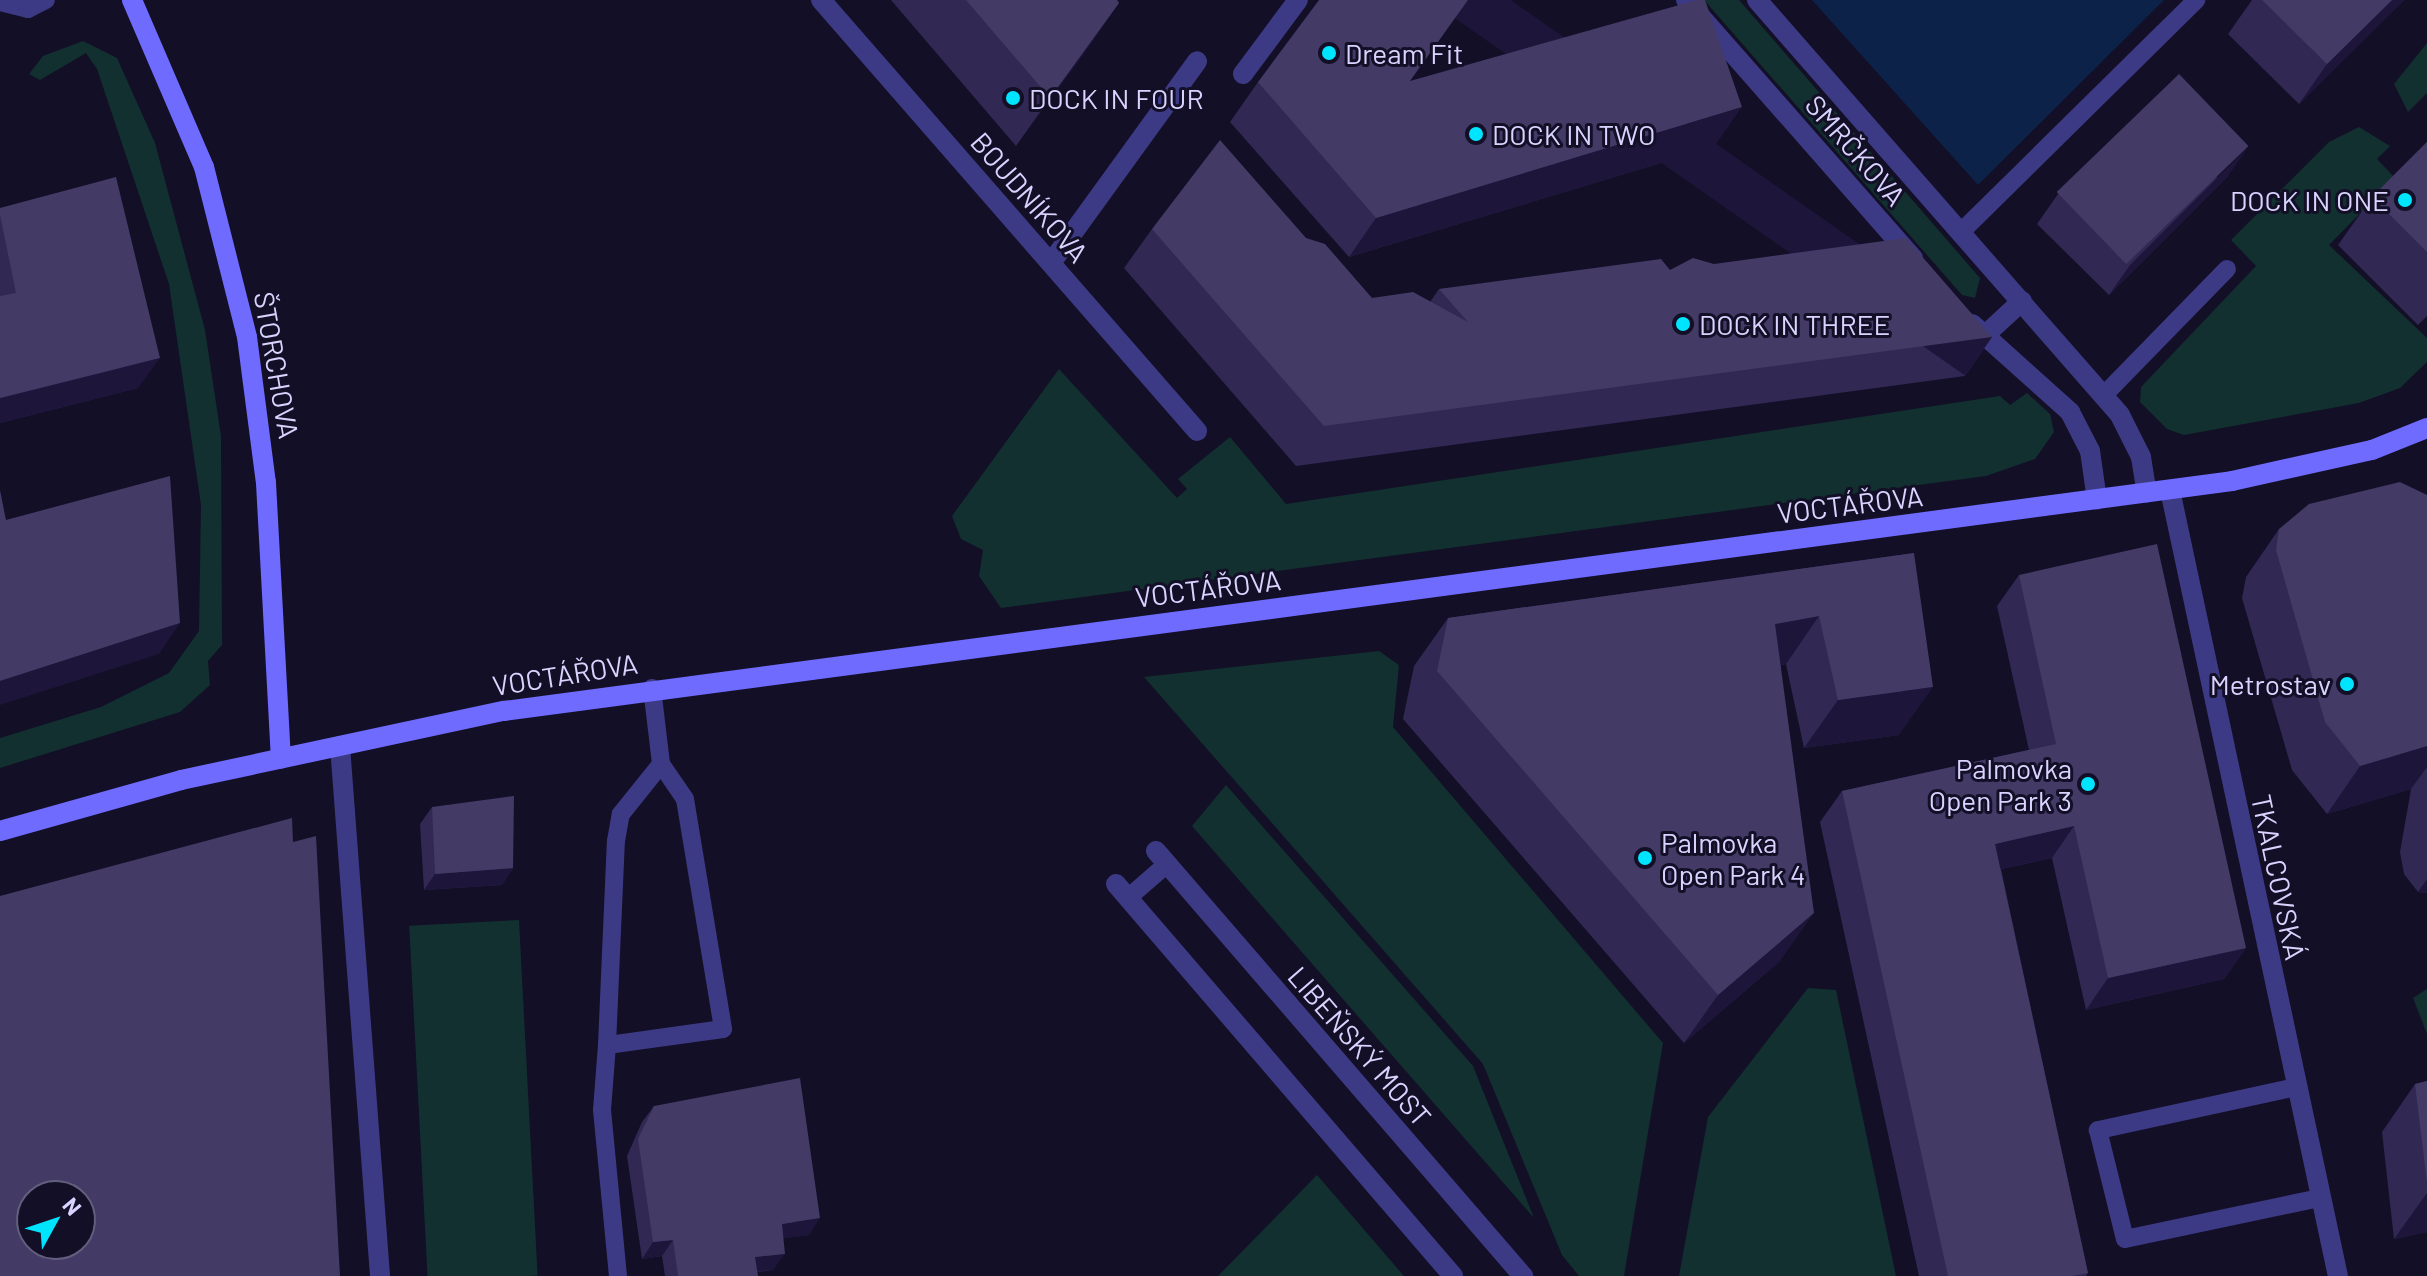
<!DOCTYPE html>
<html>
<head>
<meta charset="utf-8">
<style>
	body { margin:0 }
	#map { position:relative; width:2427px; height:1276px; overflow:hidden; background:#130f26; font-family:Barlow,sans-serif }
	div>[style] { position:absolute }
	.green>* { inset:0; background:#12302f; transform-origin:0 0 }
	.water>* { inset:0; background:#0c2248 }
	.lane>* { height:18px; margin:-9px; padding:0 9px; transform-origin:9px; border-radius:9px; background:#3d3a85 }
	.street>* { height:20px; margin:-10px; padding:0 10px; transform-origin:10px; border-radius:10px; background:#3d3a85 }
	.secondary>* { height:20px; margin:-10px; padding:0 10px; transform-origin:10px; border-radius:10px; background:#6f6bff }
	.wall>* { inset:0; background:#312854 }
	.shaded-wall>* { inset:0; background:#1d163a; transform-origin:0 0 }
	.building>* { inset:0; background:#433a66; transform-origin:0 0 }
	.dots>* { width:22px; height:22px; translate:-50% -50%; box-sizing:border-box; border:4px solid #130f26; border-radius:50% }
	span { translate:-50% -50%; white-space:nowrap; text-align:center; line-height:1.15; -webkit-text-stroke:6px #130f26; paint-order:stroke }
	.poi-label { font-size:28px; color:#d9d4ff }
	.left { translate:0 -50%; text-align:left }
	.right { translate:-100% -50%; text-align:right }
	.street-label { font-size:28px; color:#d9d4ff }
	.north { position:absolute; left:16px; top:1180px; width:80px; height:80px; box-sizing:border-box; background:#130f26; border:2px solid #625e7d; border-radius:50%; rotate:50deg; font-size:22px; font-weight:700; line-height:32px; text-align:center; color:#d9d4ff }
	.north::after { content:''; display:block; margin:auto; width:28px; height:36px; background:#00e5ff; clip-path:polygon(50% 0,100% 100%,50% 72%,0 100%) }
</style>
</head>
<body>
<div id="map">
	<div class="green">
		<i style="clip-path:polygon(1704px 0,1739px 0,1980px 278px,1975px 298px,1962px 295px)"></i>
		<i style="clip-path:polygon(83px 41px,117px 58px,155px 143px,205px 330px,221px 436px,222px 645px,208px 661px,210px 685px,180px 712px,0 768px,0 738px,101px 707px,169px 673px,199px 631px,201px 505px,169px 284px,97px 69px,86px 53px,40px 80px,29px 74px,43px 56px)"></i>
		<i style="clip-path:polygon(2427px 43px,2427px 93px,2408px 112px,2394px 84px)"></i>
		<i style="clip-path:polygon(2359px 127px,2390px 146px,2377px 159px,2395px 178px,2329px 245px,2427px 338px,2427px 362px,2400px 388px,2359px 403px,2184px 435px,2167px 429px,2140px 402px,2141px 387px,2256px 266px,2231px 240px,2329px 142px)"></i>
		<i style="clip-path:polygon(1059px 369px,1177px 498px,1187px 489px,1178px 479px,1230px 437px,1286px 504px,2000px 396px,2010px 405px,2027px 393px,2050px 414px,2054px 432px,2035px 459px,1986px 476px,1001px 608px,979px 576px,983px 550px,961px 539px,952px 516px)"></i>
		<i style="clip-path:polygon(1379px 651px,1399px 665px,1393px 727px,1663px 1043px,1624px 1276px,1579px 1276px,1562px 1255px,1483px 1064px,1144px 677px)"></i>
		<i style="clip-path:polygon(1226px 785px,1473px 1066px,1534px 1218px,1192px 826px)"></i>
		<i style="left:519px;top:920px;width:356px;height:110px;rotate:87deg"></i>
		<i style="clip-path:polygon(1808px 988px,1836px 990px,1896px 1276px,1679px 1276px,1708px 1117px)"></i>
		<i style="clip-path:polygon(2427px 989px,2427px 1034px,2413px 998px)"></i>
		<i style="clip-path:polygon(1317px 1175px,1404px 1276px,1218px 1276px)"></i>
	</div>
	<div class="water">
		<i style="clip-path:polygon(1812px 0,2164px 0,1978px 185px)"></i>
	</div>
	<div class="lane">
		<i style="left:0;top:2px;width:29px;rotate:14deg"></i>
		<i style="left:28px;top:9px;width:20px;rotate:-27deg"></i>
		<i style="left:1960px;top:233px;width:332px;rotate:-44.6deg"></i>
		<i style="left:2104px;top:395px;width:176px;rotate:-45.7deg"></i>
		<i style="left:652px;top:688px;width:77px;rotate:83.2deg"></i>
		<i style="left:661px;top:764px;width:42px;rotate:55.6deg"></i>
		<i style="left:685px;top:799px;width:233px;rotate:80.6deg"></i>
		<i style="left:723px;top:1029px;width:117px;rotate:172.1deg"></i>
		<i style="left:607px;top:1045px;width:204px;rotate:-87.5deg"></i>
		<i style="left:616px;top:841px;width:27px;rotate:-80deg"></i>
		<i style="left:621px;top:814px;width:64px;rotate:-51.3deg"></i>
		<i style="left:1129px;top:897px;width:49px;rotate:-40.9deg"></i>
		<i style="left:607px;top:1045px;width:65px;rotate:94.4deg"></i>
		<i style="left:602px;top:1110px;width:167px;rotate:84.5deg"></i>
		<i style="left:2296px;top:1087px;width:203px;rotate:167.7deg"></i>
		<i style="left:2098px;top:1130px;width:112px;rotate:76.1deg"></i>
		<i style="left:2125px;top:1239px;width:199px;rotate:-11.9deg"></i>
	</div>
	<div class="street">
		<i style="left:821px;top:0;width:572px;rotate:48.9deg"></i>
		<i style="left:1686px;top:0;width:344px;rotate:48.7deg"></i>
		<i style="left:1757px;top:0;width:551px;rotate:48.82deg"></i>
		<i style="left:2120px;top:415px;width:47px;rotate:63.4deg"></i>
		<i style="left:2141px;top:457px;width:36px;rotate:81deg"></i>
		<i style="left:1243px;top:74px;width:92px;rotate:-53.4deg"></i>
		<i style="left:1051px;top:263px;width:249px;rotate:-54.1deg"></i>
		<i style="left:1972px;top:324px;width:132px;rotate:41.9deg"></i>
		<i style="left:2070px;top:412px;width:44px;rotate:62.9deg"></i>
		<i style="left:2090px;top:451px;width:49px;rotate:81.9deg"></i>
		<i style="left:1983px;top:337px;width:53px;rotate:-42.7deg"></i>
		<i style="left:2170px;top:490px;width:804px;rotate:77.94deg"></i>
		<i style="left:340px;top:746px;width:532px;rotate:85.68deg"></i>
		<i style="left:1156px;top:851px;width:562px;rotate:49.19deg"></i>
		<i style="left:1116px;top:884px;width:517px;rotate:49.31deg"></i>
	</div>
	<div class="secondary">
		<i style="left:132px;top:0;width:182px;rotate:66.7deg"></i>
		<i style="left:204px;top:167px;width:175px;rotate:75.8deg"></i>
		<i style="left:247px;top:337px;width:147px;rotate:82.6deg"></i>
		<i style="left:266px;top:483px;width:276px;rotate:86.9deg"></i>
		<i style="left:0;top:831px;width:188px;rotate:-15.7deg"></i>
		<i style="left:181px;top:780px;width:330px;rotate:-12.1deg"></i>
		<i style="left:504px;top:711px;width:1743px;rotate:-7.58deg"></i>
		<i style="left:2232px;top:481px;width:143px;rotate:-12.5deg"></i>
		<i style="left:2372px;top:450px;width:59px;rotate:-21.8deg"></i>
	</div>
	<div class="wall">
		<i style="clip-path:polygon(891px 0,1117px 0,1119px 3px,1016px 146px)"></i>
		<i style="clip-path:polygon(2252px 0,2404px 0,2299px 104px,2228px 34px)"></i>
		<i style="clip-path:polygon(1411px 81px,1714px 147px,1349px 257px,1230px 122px,1258px 82px)"></i>
		<i style="clip-path:polygon(2427px 142px,2427px 316px,2418px 325px,2338px 245px,2372px 197px)"></i>
		<i style="clip-path:polygon(2228px 176px,2109px 295px,2037px 224px,2058px 194px)"></i>
		<i style="clip-path:polygon(0 208px,138px 388px,0 423px)"></i>
		<i style="clip-path:polygon(1152px 229px,1306px 238px,1372px 298px,1430px 302px,1439px 289px,1670px 270px,1992px 337px,1965px 376px,1296px 466px,1124px 268px)"></i>
		<i style="clip-path:polygon(2427px 495px,2427px 893px,2418px 892px,2404px 874px,2400px 852px,2411px 789px,2327px 814px,2292px 770px,2242px 598px,2246px 577px,2279px 529px)"></i>
		<i style="clip-path:polygon(1914px 553px,1899px 735px,1804px 748px,1786px 664px,1781px 665px,1780px 961px,1684px 1043px,1403px 719px,1414px 666px,1448px 618px)"></i>
		<i style="clip-path:polygon(2019px 575px,2246px 948px,2224px 979px,2086px 1010px,2052px 858px,2001px 869px,2088px 1273px,2086px 1276px,1919px 1276px,1820px 822px,1842px 791px,2029px 750px,1997px 606px)"></i>
		<i style="clip-path:polygon(432px 807px,513px 868px,502px 885px,424px 890px,420px 824px)"></i>
		<i style="clip-path:polygon(2427px 1081px,2427px 1232px,2394px 1239px,2382px 1132px,2415px 1084px)"></i>
		<i style="clip-path:polygon(654px 1106px,809px 1235px,783px 1238px,773px 1270px,757px 1272px,758px 1276px,665px 1276px,662px 1256px,642px 1259px,627px 1156px,642px 1122px)"></i>
	</div>
	<div class="shaded-wall">
		<i style="clip-path:polygon(2392px 0,2404px 0,2299px 104px,2327px 64px)"></i>
		<i style="clip-path:polygon(1119px 3px,1086px 51px,1016px 146px,1050px 98px)"></i>
		<i style="clip-path:polygon(1742px 107px,1714px 147px,1349px 257px,1376px 218px)"></i>
		<i style="clip-path:polygon(2249px 146px,2228px 176px,2109px 295px,2130px 265px)"></i>
		<i style="left:1992px;top:337px;width:47px;height:674px;rotate:125deg"></i>
		<i style="clip-path:polygon(160px 358px,138px 388px,0 423px,0 398px)"></i>
		<i style="clip-path:polygon(1819px 616px,1786px 664px,1741px 672px,1775px 624px)"></i>
		<i style="clip-path:polygon(180px 623px,159px 654px,0 705px,0 681px)"></i>
		<i style="clip-path:polygon(1933px 687px,1899px 735px,1804px 748px,1838px 700px)"></i>
		<i style="clip-path:polygon(2427px 746px,2427px 767px,2411px 789px,2327px 814px,2360px 766px)"></i>
		<i style="clip-path:polygon(2074px 826px,2052px 858px,1973px 875px,1995px 844px)"></i>
		<i style="clip-path:polygon(513px 868px,502px 885px,424px 890px,435px 874px)"></i>
		<i style="clip-path:polygon(2427px 879px,2427px 893px,2418px 892px)"></i>
		<i style="clip-path:polygon(1814px 913px,1780px 961px,1684px 1043px,1718px 995px)"></i>
		<i style="clip-path:polygon(2246px 948px,2224px 979px,2086px 1010px,2108px 978px)"></i>
		<i style="clip-path:polygon(2427px 1193px,2427px 1232px,2394px 1239px)"></i>
		<i style="clip-path:polygon(820px 1218px,809px 1235px,771px 1240px,782px 1224px)"></i>
		<i style="clip-path:polygon(673px 1240px,662px 1256px,642px 1259px,653px 1242px)"></i>
		<i style="clip-path:polygon(785px 1254px,773px 1270px,743px 1273px,755px 1257px)"></i>
	</div>
	<div class="building">
		<i style="clip-path:polygon(966px 0,1117px 0,1119px 3px,1050px 98px)"></i>
		<i style="clip-path:polygon(1319px 0,1468px 0,1410px 81px,1697px 0,1705px 0,1742px 107px,1376px 218px,1258px 82px)"></i>
		<i style="clip-path:polygon(2262px 0,2392px 0,2327px 64px)"></i>
		<i style="left:2179px;top:74px;width:100px;height:170px;rotate:46deg"></i>
		<i style="clip-path:polygon(1220px 140px,1306px 238px,1325px 244px,1372px 298px,1413px 292px,1468px 322px,1439px 289px,1661px 259px,1670px 270px,1693px 258px,1714px 264px,1906px 238px,1992px 337px,1324px 426px,1152px 229px)"></i>
		<i style="clip-path:polygon(2427px 142px,2427px 252px,2372px 197px)"></i>
		<i style="clip-path:polygon(116px 177px,160px 358px,0 398px,0 296px,16px 293px,0 215px,0 208px)"></i>
		<i style="clip-path:polygon(170px 476px,180px 623px,0 681px,0 490px,6px 520px)"></i>
		<i style="clip-path:polygon(2400px 482px,2427px 495px,2427px 746px,2360px 766px,2325px 722px,2276px 550px,2279px 529px,2309px 504px)"></i>
		<i style="clip-path:polygon(2157px 544px,2246px 948px,2108px 978px,2074px 826px,1995px 844px,2088px 1273px,2072px 1276px,1948px 1276px,1842px 791px,2056px 744px,2019px 575px)"></i>
		<i style="clip-path:polygon(1914px 553px,1933px 687px,1838px 700px,1819px 616px,1775px 624px,1814px 913px,1718px 995px,1437px 671px,1448px 618px)"></i>
		<i style="clip-path:polygon(514px 796px,513px 868px,435px 874px,432px 807px)"></i>
		<i style="clip-path:polygon(evenodd,292px 818px,293px 842px,316px 836px,340px 1276px,0 1276px,0 896px,292px 818px,32px 1196px,80px 1196px,80px 1244px,32px 1244px,32px 1196px)"></i>
		<i style="clip-path:polygon(800px 1078px,820px 1218px,782px 1224px,785px 1254px,755px 1257px,758px 1276px,678px 1276px,673px 1240px,653px 1242px,638px 1139px,654px 1106px)"></i>
		<i style="clip-path:polygon(2427px 1081px,2427px 1183px,2415px 1084px)"></i>
	</div>
	<div class="dots">
		<i style="left:1329px;top:53px;background:#00e5ff"></i>
		<i style="left:1013px;top:98px;background:#00e5ff"></i>
		<i style="left:1476px;top:134px;background:#00e5ff"></i>
		<i style="left:2405px;top:200px;background:#00e5ff"></i>
		<i style="left:1683px;top:324px;background:#00e5ff"></i>
		<i style="left:2347px;top:684px;background:#00e5ff"></i>
		<i style="left:2088px;top:784px;background:#00e5ff"></i>
		<i style="left:1645px;top:858px;background:#00e5ff"></i>
	</div>
	<div class="poi-label">
		<span class="left" style="left:1345px;top:53px">Dream Fit</span>
		<span class="left" style="left:1029px;top:98px">DOCK IN FOUR</span>
		<span class="left" style="left:1492px;top:134px">DOCK IN TWO</span>
		<span class="right" style="left:2389px;top:200px">DOCK IN ONE</span>
		<span class="left" style="left:1699px;top:324px">DOCK IN THREE</span>
		<span class="right" style="left:2331px;top:684px">Metrostav</span>
		<span class="right" style="left:2072px;top:784px">Palmovka<br>Open Park 3</span>
		<span class="left" style="left:1661px;top:858px">Palmovka<br>Open Park 4</span>
	</div>
	<div class="street-label">
		<span style="left:1856px;top:150px;rotate:49deg">SMRČKOVA</span>
		<span style="left:1030px;top:197px;rotate:49deg">BOUDNÍKOVA</span>
		<span style="left:277px;top:365px;rotate:80deg">ŠTORCHOVA</span>
		<span style="left:1850px;top:504px;rotate:-7deg">VOCTÁŘOVA</span>
		<span style="left:1208px;top:588px;rotate:-7deg">VOCTÁŘOVA</span>
		<span style="left:565px;top:674px;rotate:-9deg">VOCTÁŘOVA</span>
		<span style="left:2279px;top:877px;rotate:78deg">TKALCOVSKÁ</span>
		<span style="left:1360px;top:1046px;rotate:49deg">LIBEŇSKÝ MOST</span>
	</div>
	<div class="north">N</div>
</div>
</body>
</html>
